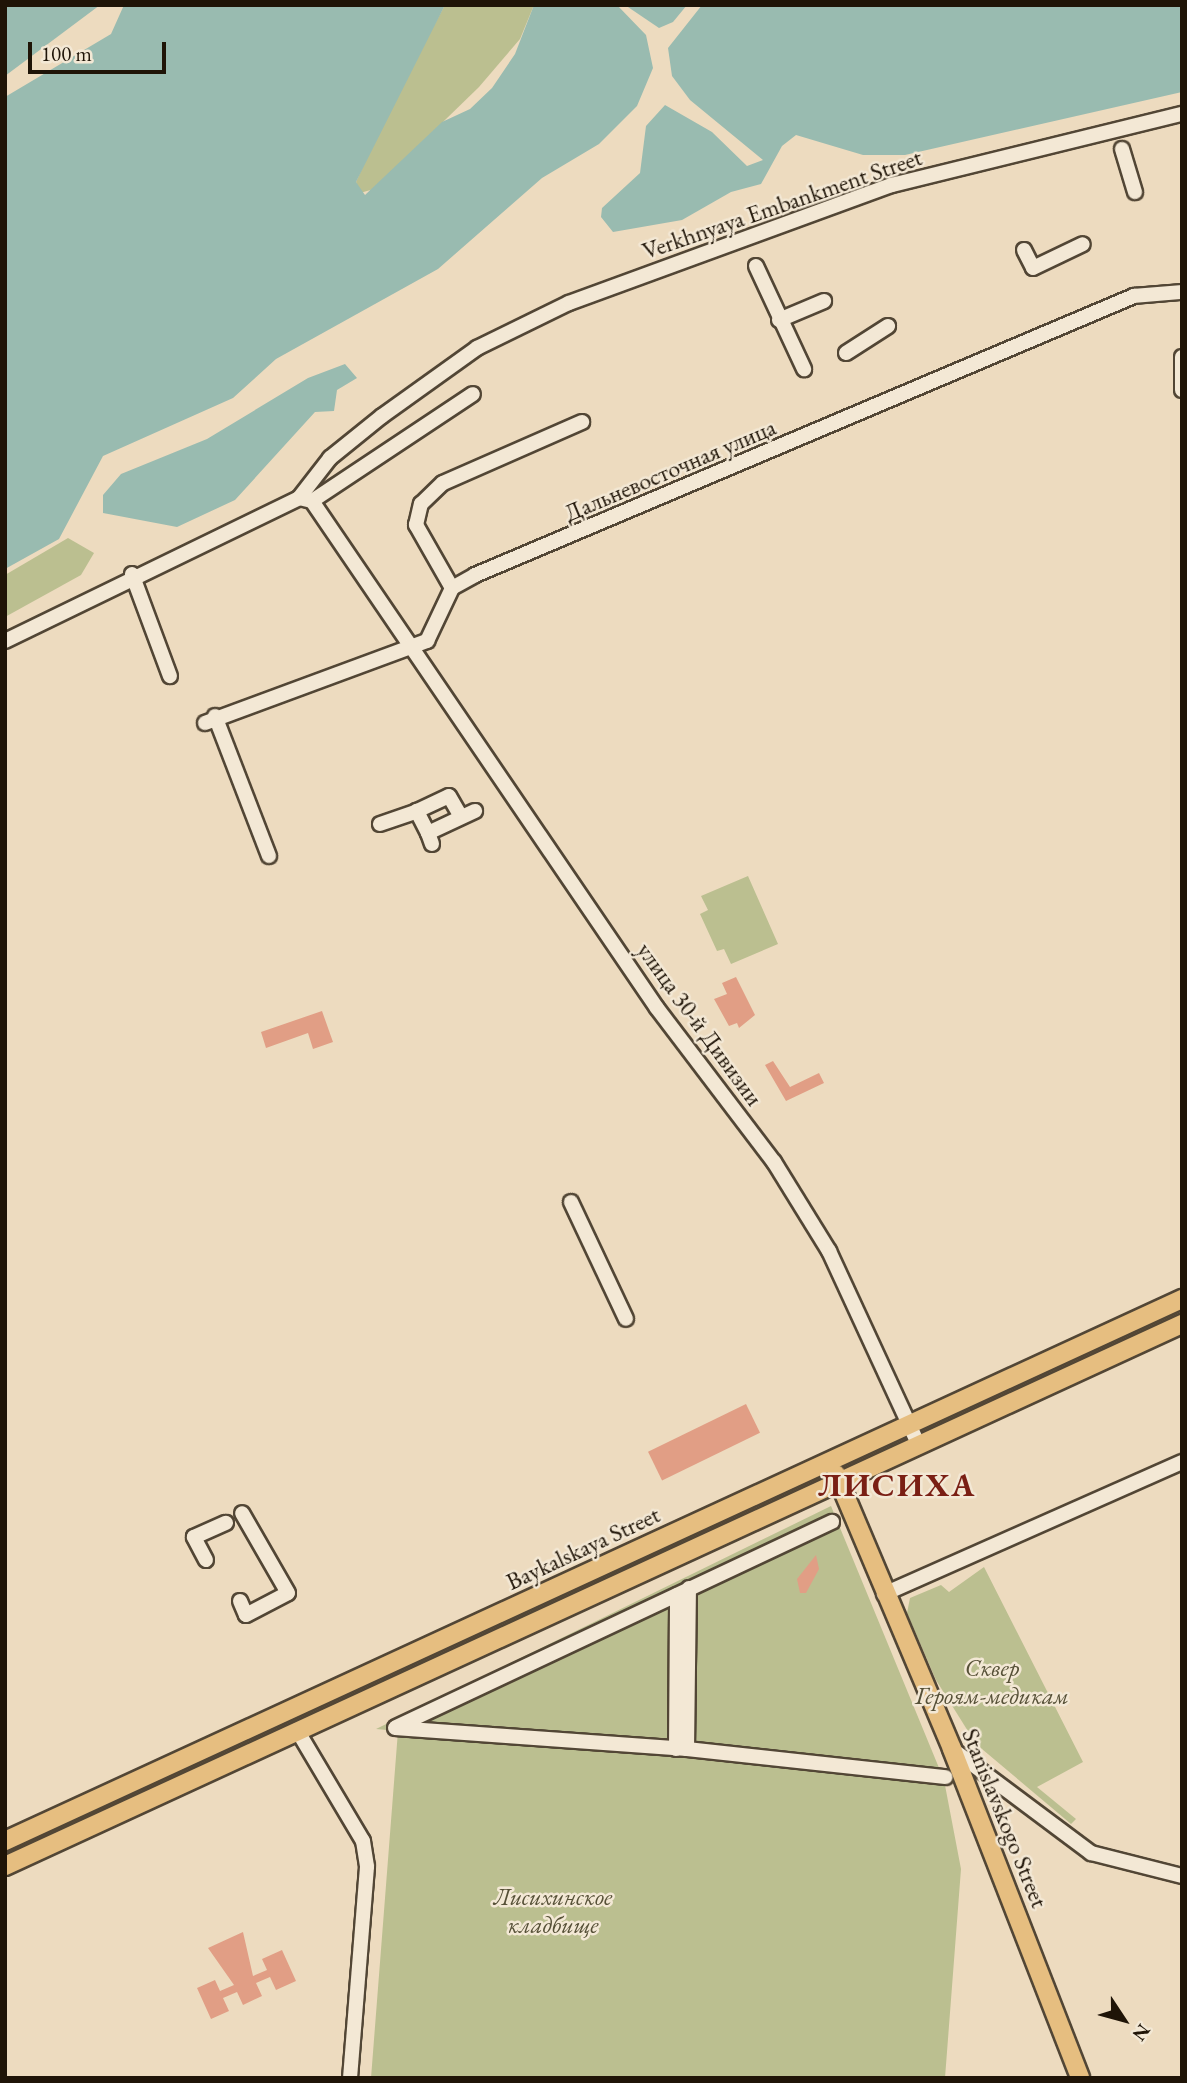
<!DOCTYPE html>
<html>
<head>
<meta charset="utf-8">
<style>
	body { margin:0 }
	#map { position:relative; width:1187px; height:2083px; overflow:hidden; background:#eddbbf; font-family:"EB Garamond",serif }
	div>[style] { position:absolute }
	.green>* { inset:0; background:#bbbf90 }
	.water>* { inset:0; background:#99bbb0 }
	.building>* { inset:0; background:#e19e85; transform-origin:0 0 }
	.roads { filter:drop-shadow(2px 0 #524635) drop-shadow(-2px 0 #524635) drop-shadow(0 2px #524635) drop-shadow(0 -2px #524635) }
	.minor>* { height:14px; margin:-7px; padding:0 7px; transform-origin:7px; border-radius:7px; background:#f3e8d5 }
	.major>* { height:18px; margin:-9px; padding:0 9px; transform-origin:9px; border-radius:9px; background:#e6be80 }
	span { translate:-50% -50%; white-space:nowrap; text-align:center; line-height:1.15; -webkit-text-stroke:5px #f3e8d5; paint-order:stroke }
	.street-label { font-size:24px; color:#1f1407 }
	.park-label { font-size:24px; color:#565037; font-style:italic }
	.district-label { font-size:32px; color:#7a1f14; font-weight:700; letter-spacing:2px }
	.frame { position:absolute; inset:0; border:7px solid #1f1407; pointer-events:none }
	.north { position:absolute; left:1089px; top:1985px; width:70px; height:70px; -webkit-text-stroke:5px #f3e8d5; paint-order:stroke; rotate:126deg; font-size:19px; font-weight:700; line-height:28px; text-align:center; color:#1f1407 }
	.north::after { content:''; display:block; margin:auto; width:24px; height:32px; background:#1f1407; clip-path:polygon(50% 0,100% 100%,50% 72%,0 100%) }
	.scale { position:absolute; left:28px; top:42px; width:138px; height:32px; box-sizing:border-box; border:4px solid #1f1407; border-top:0; padding-left:9px; font-size:21px; line-height:24px; white-space:nowrap; color:#1f1407; -webkit-text-stroke:5px #f3e8d5; paint-order:stroke }
</style>
</head>
<body>
<div id="map">
	<div class="green">
		<i style="clip-path:polygon(445px 5px,534px 5px,520px 39px,479px 87px,374px 189px,360px 193px,356px 182px,389px 108px)"></i>
		<i style="clip-path:polygon(68px 538px,94px 553px,81px 575px,5px 617px,5px 575px)"></i>
		<i style="clip-path:polygon(748px 876px,778px 944px,731px 964px,724px 949px,717px 951px,700px 914px,708px 910px,701px 896px)"></i>
		<i style="clip-path:polygon(831px 1506px,944px 1780px,961px 1869px,945px 2078px,371px 2078px,398px 1731px,376px 1729px)"></i>
		<i style="clip-path:polygon(984px 1567px,1083px 1762px,1037px 1787px,1076px 1819px,1071px 1824px,976px 1744px,936px 1680px,907px 1613px,910px 1598px,941px 1585px,949px 1592px)"></i>
	</div>
	<div class="water">
		<i style="clip-path:polygon(5px 5px,100px 5px,5px 76px)"></i>
		<i style="clip-path:polygon(124px 5px,445px 5px,356px 182px,365px 195px,442px 122px,470px 109px,492px 88px,515px 54px,534px 5px,617px 5px,646px 35px,653px 68px,637px 106px,599px 144px,542px 178px,438px 269px,276px 359px,233px 398px,103px 456px,59px 539px,5px 569px,5px 97px,111px 34px)"></i>
		<i style="clip-path:polygon(625px 5px,687px 5px,673px 22px,659px 28px)"></i>
		<i style="clip-path:polygon(702px 5px,1182px 5px,1182px 92px,905px 155px,863px 155px,796px 135px,782px 146px,761px 184px,731px 192px,682px 220px,613px 232px,601px 217px,602px 208px,640px 173px,646px 126px,665px 105px,712px 132px,747px 166px,763px 160px,690px 100px,672px 76px,668px 48px)"></i>
		<i style="clip-path:polygon(345px 364px,357px 378px,337px 390px,334px 411px,315px 412px,235px 500px,177px 527px,103px 513px,103px 495px,121px 474px,207px 439px,308px 378px)"></i>
	</div>
	<div class="building">
		<i style="clip-path:polygon(736px 977px,755px 1015px,739px 1028px,737px 1023px,729px 1026px,714px 999px,727px 994px,722px 983px)"></i>
		<i style="clip-path:polygon(322px 1011px,333px 1042px,313px 1049px,308px 1033px,266px 1048px,261px 1032px)"></i>
		<i style="clip-path:polygon(773px 1061px,790px 1087px,819px 1073px,824px 1083px,786px 1101px,765px 1065px)"></i>
		<i style="left:746px;top:1404px;width:32px;height:109px;rotate:64deg"></i>
		<i style="clip-path:polygon(816px 1555px,819px 1569px,806px 1593px,800px 1593px,797px 1579px)"></i>
		<i style="clip-path:polygon(243px 1932px,253px 1976px,267px 1970px,262px 1959px,282px 1950px,296px 1981px,276px 1990px,270px 1977px,256px 1983px,262px 1996px,243px 2005px,237px 1992px,223px 1998px,229px 2011px,211px 2019px,197px 1988px,215px 1980px,220px 1991px,234px 1985px,208px 1948px)"></i>
	</div>
	<div class="roads">
		<div class="minor">
			<i style="left:1122px;top:149px;width:45px;rotate:73.2deg"></i>
			<i style="left:1024px;top:250px;width:20px;rotate:63deg"></i>
			<i style="left:1033px;top:268px;width:55px;rotate:-25.6deg"></i>
			<i style="left:756px;top:266px;width:114px;rotate:65deg"></i>
			<i style="left:779px;top:320px;width:49px;rotate:-22.9deg"></i>
			<i style="left:846px;top:353px;width:50px;rotate:-32.7deg"></i>
			<i style="left:1182px;top:357px;width:33px;rotate:90deg"></i>
			<i style="left:299px;top:498px;width:13px;rotate:13deg"></i>
			<i style="left:312px;top:501px;width:613px;rotate:55.77deg"></i>
			<i style="left:657px;top:1008px;width:193px;rotate:52.8deg"></i>
			<i style="left:774px;top:1162px;width:105px;rotate:58.3deg"></i>
			<i style="left:829px;top:1251px;width:215px;rotate:65.2deg"></i>
			<i style="left:312px;top:501px;width:193px;rotate:-33.6deg"></i>
			<i style="left:132px;top:574px;width:109px;rotate:69.6deg"></i>
			<i style="left:452px;top:588px;width:73px;rotate:-119.7deg"></i>
			<i style="left:416px;top:525px;width:22px;rotate:-77deg"></i>
			<i style="left:421px;top:504px;width:30px;rotate:-44deg"></i>
			<i style="left:443px;top:483px;width:152px;rotate:-23.7deg"></i>
			<i style="left:5px;top:641px;width:327px;rotate:-25.9deg"></i>
			<i style="left:299px;top:498px;width:51px;rotate:-52.2deg"></i>
			<i style="left:330px;top:458px;width:67px;rotate:-38.9deg"></i>
			<i style="left:382px;top:416px;width:117px;rotate:-35.6deg"></i>
			<i style="left:477px;top:348px;width:102px;rotate:-26.1deg"></i>
			<i style="left:569px;top:303px;width:344px;rotate:-20.1deg"></i>
			<i style="left:892px;top:185px;width:299px;rotate:-13.8deg"></i>
			<i style="left:215px;top:716px;width:150px;rotate:68.9deg"></i>
			<i style="left:205px;top:723px;width:237px;rotate:-20.3deg"></i>
			<i style="left:427px;top:641px;width:59px;rotate:-64.7deg"></i>
			<i style="left:452px;top:588px;width:26px;rotate:-29deg"></i>
			<i style="left:475px;top:575px;width:716px;rotate:-22.95deg"></i>
			<i style="left:1134px;top:296px;width:48px;rotate:-4.8deg"></i>
			<i style="left:380px;top:824px;width:39px;rotate:-19deg"></i>
			<i style="left:428px;top:833px;width:25px;rotate:-117deg"></i>
			<i style="left:417px;top:811px;width:35px;rotate:-25deg"></i>
			<i style="left:449px;top:796px;width:24px;rotate:60deg"></i>
			<i style="left:432px;top:844px;width:12px;rotate:-110deg"></i>
			<i style="left:428px;top:833px;width:52px;rotate:-25.1deg"></i>
			<i style="left:571px;top:1202px;width:129px;rotate:64.8deg"></i>
			<i style="left:206px;top:1560px;width:26px;rotate:-118deg"></i>
			<i style="left:194px;top:1537px;width:35px;rotate:-24deg"></i>
			<i style="left:884px;top:1594px;width:326px;rotate:-23.9deg"></i>
			<i style="left:240px;top:1601px;width:15px;rotate:67deg"></i>
			<i style="left:246px;top:1615px;width:47px;rotate:-27.6deg"></i>
			<i style="left:288px;top:1593px;width:92px;rotate:-119.9deg"></i>
			<i style="left:396px;top:1727px;width:482px;rotate:-25.2deg"></i>
			<i style="left:395px;top:1728px;width:293px;rotate:4.1deg"></i>
			<i style="left:687px;top:1749px;width:260px;rotate:6.2deg"></i>
			<i style="left:297px;top:1730px;width:129px;rotate:59.3deg"></i>
			<i style="left:363px;top:1841px;width:26px;rotate:81deg"></i>
			<i style="left:367px;top:1867px;width:212px;rotate:94.6deg"></i>
			<i style="left:676px;top:1749px;width:154px;rotate:-89.6deg"></i>
			<i style="left:687px;top:1749px;width:161px;rotate:-89.3deg"></i>
			<i style="left:952px;top:1749px;width:174px;rotate:36.8deg"></i>
			<i style="left:1091px;top:1853px;width:94px;rotate:14.2deg"></i>
		</div>
		<div class="major">
			<i style="left:836px;top:1474px;width:298px;rotate:67.1deg"></i>
			<i style="left:952px;top:1749px;width:353px;rotate:68.7deg"></i>
			<i style="left:5px;top:1841px;width:1296px;rotate:-24.73deg"></i>
			<i style="left:5px;top:1866px;width:1296px;rotate:-24.73deg"></i>
		</div>
	</div>
	<div class="street-label">
		<span style="left:782px;top:204px;rotate:-19deg">Verkhnyaya Embankment Street</span>
		<span style="left:670px;top:470px;rotate:-23deg">Дальневосточная улица</span>
		<span style="left:700px;top:1024px;rotate:54deg">улица 30-й Дивизии</span>
		<span style="left:583px;top:1548px;rotate:-25deg">Baykalskaya Street</span>
		<span style="left:1005px;top:1818px;rotate:68deg">Stanislavskogo Street</span>
	</div>
	<div class="park-label">
		<span style="left:992px;top:1682px">Сквер<br>Героям-медикам</span>
		<span style="left:553px;top:1911px">Лисихинское<br>кладбище</span>
	</div>
	<div class="district-label">
		<span style="left:897px;top:1485px">ЛИСИХА</span>
	</div>
	<div class="frame"></div>
	<div class="north">N</div>
	<div class="scale">100 m</div>
</div>
</body>
</html>
